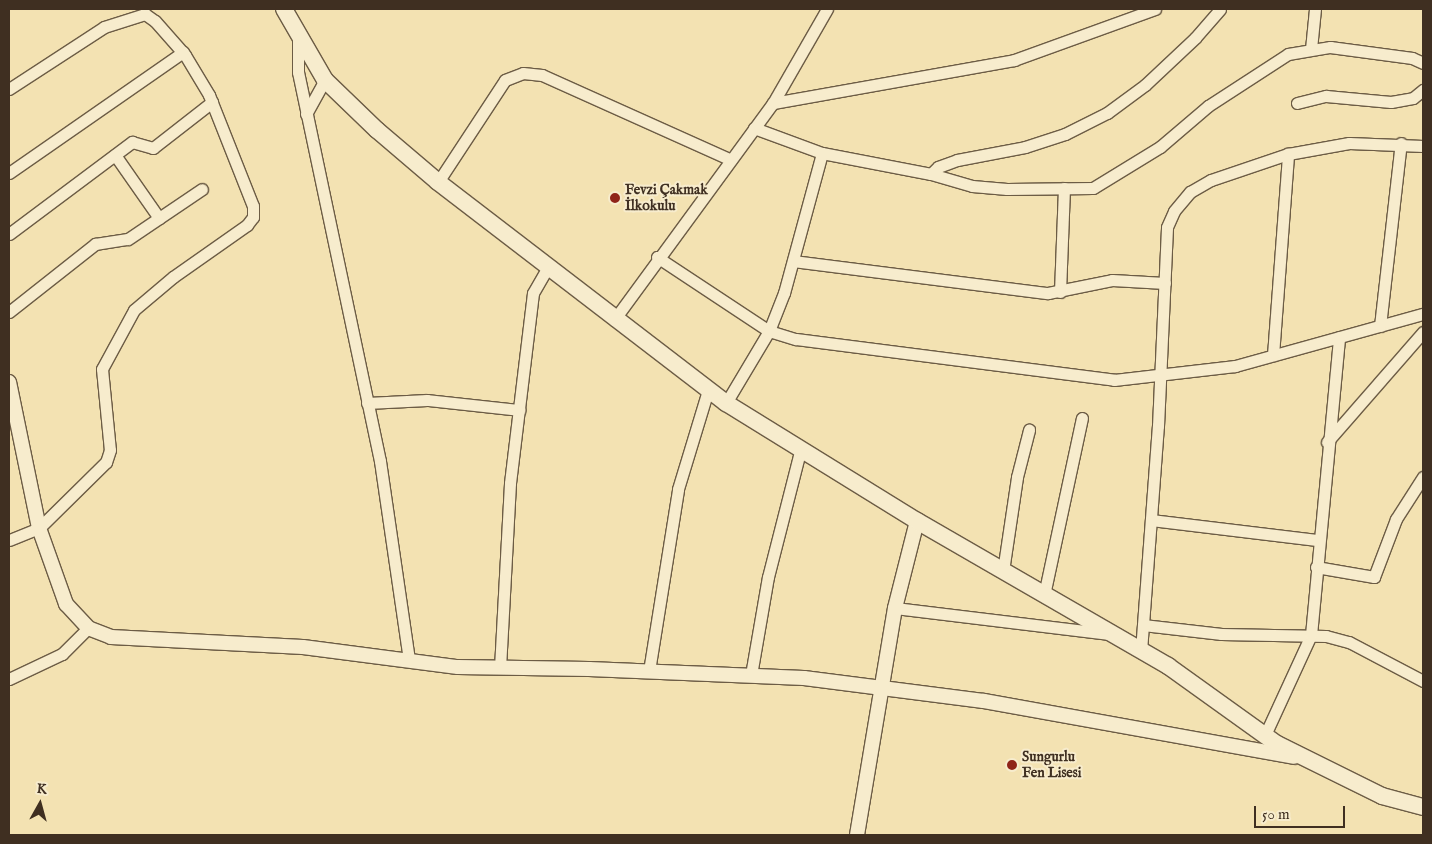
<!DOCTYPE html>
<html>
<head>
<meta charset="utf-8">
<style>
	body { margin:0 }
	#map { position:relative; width:1432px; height:844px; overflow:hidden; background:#f3e2b2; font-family:"IM FELL English",serif }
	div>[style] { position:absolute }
	.roads { filter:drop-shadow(1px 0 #6c5c45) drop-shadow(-1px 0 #6c5c45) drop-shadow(0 1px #6c5c45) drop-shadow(0 -1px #6c5c45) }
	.minor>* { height:11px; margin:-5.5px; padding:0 5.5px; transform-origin:5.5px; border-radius:5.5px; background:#f7eccd }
	.tertiary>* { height:14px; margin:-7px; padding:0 7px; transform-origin:7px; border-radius:7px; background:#f7eccd }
	.secondary>* { height:16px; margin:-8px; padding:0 8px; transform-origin:8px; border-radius:8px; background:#f7eccd }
	.dots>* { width:14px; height:14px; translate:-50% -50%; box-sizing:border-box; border:2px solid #f7eccd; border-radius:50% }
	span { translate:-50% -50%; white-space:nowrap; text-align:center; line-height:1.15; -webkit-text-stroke:4px #f7eccd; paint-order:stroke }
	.poi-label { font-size:14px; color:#3f2f21; font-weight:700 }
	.left { translate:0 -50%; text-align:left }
	.frame { position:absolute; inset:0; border:10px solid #3f2f21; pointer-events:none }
	.north { position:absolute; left:15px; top:779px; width:50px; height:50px; -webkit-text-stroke:4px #f7eccd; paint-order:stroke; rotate:7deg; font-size:14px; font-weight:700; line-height:20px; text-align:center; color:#3f2f21 }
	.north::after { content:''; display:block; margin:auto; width:18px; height:22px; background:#3f2f21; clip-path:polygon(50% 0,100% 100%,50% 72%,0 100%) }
	.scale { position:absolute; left:1254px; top:806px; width:91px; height:22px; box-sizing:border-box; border:2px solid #3f2f21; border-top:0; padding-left:6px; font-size:15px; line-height:18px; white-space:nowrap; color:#3f2f21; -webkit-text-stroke:4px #f7eccd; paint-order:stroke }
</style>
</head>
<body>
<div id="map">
	<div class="roads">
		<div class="minor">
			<i style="left:298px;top:35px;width:37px;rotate:90deg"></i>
			<i style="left:298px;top:72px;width:398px;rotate:78.1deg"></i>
			<i style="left:380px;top:461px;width:202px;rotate:81.7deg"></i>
			<i style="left:1311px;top:49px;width:40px;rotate:-84.3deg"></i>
			<i style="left:9px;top:89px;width:113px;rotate:-33.1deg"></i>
			<i style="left:104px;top:27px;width:43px;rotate:-17.6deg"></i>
			<i style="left:145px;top:14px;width:12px;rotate:35deg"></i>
			<i style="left:155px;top:21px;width:45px;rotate:48.6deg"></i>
			<i style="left:185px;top:55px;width:47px;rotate:59deg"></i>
			<i style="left:209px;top:95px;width:119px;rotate:68.4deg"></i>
			<i style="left:253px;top:206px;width:11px;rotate:90deg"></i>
			<i style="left:253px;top:217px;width:10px;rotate:127deg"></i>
			<i style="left:247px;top:225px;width:90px;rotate:144.9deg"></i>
			<i style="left:173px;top:277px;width:51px;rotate:139.8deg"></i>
			<i style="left:134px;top:310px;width:67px;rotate:118.5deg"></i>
			<i style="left:102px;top:369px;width:81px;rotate:84.4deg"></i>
			<i style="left:110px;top:450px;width:13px;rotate:108deg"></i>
			<i style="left:106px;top:462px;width:94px;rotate:135.4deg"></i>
			<i style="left:39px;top:528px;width:32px;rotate:158deg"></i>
			<i style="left:773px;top:103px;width:245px;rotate:-10.1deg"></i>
			<i style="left:1014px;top:60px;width:150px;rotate:-19.9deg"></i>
			<i style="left:1297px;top:103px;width:30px;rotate:-14deg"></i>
			<i style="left:1326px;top:96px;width:65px;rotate:5.3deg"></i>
			<i style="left:1391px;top:102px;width:22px;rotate:-10deg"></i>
			<i style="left:1413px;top:98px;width:13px;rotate:-39deg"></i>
			<i style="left:306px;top:114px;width:39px;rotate:-61deg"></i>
			<i style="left:754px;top:128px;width:72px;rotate:20.2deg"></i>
			<i style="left:822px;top:153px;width:111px;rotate:10.9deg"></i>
			<i style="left:931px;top:174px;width:43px;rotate:16.3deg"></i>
			<i style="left:972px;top:186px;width:35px;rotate:5deg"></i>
			<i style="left:1007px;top:189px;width:86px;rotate:-0.7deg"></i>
			<i style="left:1093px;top:188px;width:79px;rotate:-31.5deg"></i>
			<i style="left:1160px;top:147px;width:63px;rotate:-40.5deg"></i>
			<i style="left:1208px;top:106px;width:95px;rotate:-33deg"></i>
			<i style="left:1288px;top:54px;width:43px;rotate:-9.5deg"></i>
			<i style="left:1330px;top:47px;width:83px;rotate:7.6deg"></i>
			<i style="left:1412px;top:58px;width:12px;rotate:24deg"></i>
			<i style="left:115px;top:155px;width:77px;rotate:55.1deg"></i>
			<i style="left:9px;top:173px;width:212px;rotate:-34.8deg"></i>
			<i style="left:931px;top:174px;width:10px;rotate:-45deg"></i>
			<i style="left:938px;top:167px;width:20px;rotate:-20deg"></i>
			<i style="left:957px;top:160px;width:69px;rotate:-10.8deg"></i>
			<i style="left:1025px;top:147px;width:42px;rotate:-18deg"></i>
			<i style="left:1065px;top:134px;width:47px;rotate:-26.6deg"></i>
			<i style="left:1107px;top:113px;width:47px;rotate:-36.4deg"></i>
			<i style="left:1145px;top:85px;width:69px;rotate:-43.2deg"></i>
			<i style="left:1195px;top:38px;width:38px;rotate:-49deg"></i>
			<i style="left:438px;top:182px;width:122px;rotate:-56.7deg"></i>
			<i style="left:505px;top:80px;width:19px;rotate:-21deg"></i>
			<i style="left:523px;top:73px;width:19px;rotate:6deg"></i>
			<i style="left:542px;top:75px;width:207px;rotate:24.2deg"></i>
			<i style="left:9px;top:234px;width:154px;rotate:-36.8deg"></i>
			<i style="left:132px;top:142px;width:22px;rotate:16deg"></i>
			<i style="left:153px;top:148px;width:75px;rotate:-37.9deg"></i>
			<i style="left:657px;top:257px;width:134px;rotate:33.5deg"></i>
			<i style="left:769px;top:331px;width:28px;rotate:17deg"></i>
			<i style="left:796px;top:339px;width:321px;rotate:7.3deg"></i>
			<i style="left:1114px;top:380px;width:122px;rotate:-6.6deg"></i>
			<i style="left:1235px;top:366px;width:195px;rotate:-15.5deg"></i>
			<i style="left:793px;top:261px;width:257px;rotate:7.2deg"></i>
			<i style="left:1048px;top:293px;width:65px;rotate:-11.5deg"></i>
			<i style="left:1112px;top:280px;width:53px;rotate:3.2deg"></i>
			<i style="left:1060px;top:292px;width:104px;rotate:-87.8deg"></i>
			<i style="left:9px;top:312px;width:110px;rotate:-38.3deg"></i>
			<i style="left:95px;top:244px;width:33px;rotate:-9deg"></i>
			<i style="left:128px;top:239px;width:89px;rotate:-34deg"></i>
			<i style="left:614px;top:320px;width:269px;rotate:-53.8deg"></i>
			<i style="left:773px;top:103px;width:108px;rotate:-60.1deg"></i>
			<i style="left:1380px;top:326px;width:184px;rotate:-83.5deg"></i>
			<i style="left:1273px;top:355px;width:202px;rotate:-85.7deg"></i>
			<i style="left:367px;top:403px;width:60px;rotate:-2.9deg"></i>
			<i style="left:427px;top:400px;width:93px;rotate:6.2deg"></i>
			<i style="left:726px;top:403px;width:84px;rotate:-59.2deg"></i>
			<i style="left:769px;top:331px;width:41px;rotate:-68.5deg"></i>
			<i style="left:784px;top:293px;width:145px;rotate:-74.8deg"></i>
			<i style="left:1327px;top:442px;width:146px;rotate:-48.9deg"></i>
			<i style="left:1151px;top:520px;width:167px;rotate:6.9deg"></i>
			<i style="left:1316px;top:567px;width:59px;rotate:9.8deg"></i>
			<i style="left:1374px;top:577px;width:62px;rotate:-69.2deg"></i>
			<i style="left:1396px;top:519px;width:50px;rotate:-57.3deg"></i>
			<i style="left:1003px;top:571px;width:95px;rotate:-81.5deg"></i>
			<i style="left:1017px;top:477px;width:49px;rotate:-75.7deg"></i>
			<i style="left:1044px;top:595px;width:181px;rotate:-77.9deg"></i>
			<i style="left:895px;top:608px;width:216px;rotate:6.9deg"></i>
			<i style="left:1143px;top:625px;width:79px;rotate:6.6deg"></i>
			<i style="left:1221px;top:634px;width:105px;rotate:1.1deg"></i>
			<i style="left:1326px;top:636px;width:24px;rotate:15deg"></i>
			<i style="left:1349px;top:642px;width:84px;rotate:27.8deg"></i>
			<i style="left:1141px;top:651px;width:226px;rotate:-85.7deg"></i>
			<i style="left:1158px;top:426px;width:199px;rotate:-87.4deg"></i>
			<i style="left:1167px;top:227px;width:17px;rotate:-66deg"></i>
			<i style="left:1174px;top:211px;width:25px;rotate:-50deg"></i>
			<i style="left:1190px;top:192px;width:24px;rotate:-30deg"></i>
			<i style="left:1211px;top:180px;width:81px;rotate:-18.7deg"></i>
			<i style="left:1288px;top:154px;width:62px;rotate:-10.2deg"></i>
			<i style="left:1349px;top:143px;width:74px;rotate:2.3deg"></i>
			<i style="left:500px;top:668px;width:185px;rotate:-86.9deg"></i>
			<i style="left:510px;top:483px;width:191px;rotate:-83.1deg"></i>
			<i style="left:533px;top:293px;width:30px;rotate:-60deg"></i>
			<i style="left:649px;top:671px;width:184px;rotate:-80.9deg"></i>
			<i style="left:678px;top:489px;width:103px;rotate:-73.1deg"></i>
			<i style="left:751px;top:675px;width:99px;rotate:-80.2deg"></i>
			<i style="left:768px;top:577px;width:130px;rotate:-75.7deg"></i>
			<i style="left:9px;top:679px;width:59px;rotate:-25.3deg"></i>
			<i style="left:62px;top:654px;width:37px;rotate:-45deg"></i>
			<i style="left:1265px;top:735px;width:110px;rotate:-65.3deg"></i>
			<i style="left:1311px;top:635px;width:299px;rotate:-84.6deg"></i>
		</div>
		<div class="tertiary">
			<i style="left:9px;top:382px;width:149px;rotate:78.4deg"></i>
			<i style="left:39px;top:528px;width:81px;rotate:70.4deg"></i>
			<i style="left:66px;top:604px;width:33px;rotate:47deg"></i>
			<i style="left:88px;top:628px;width:25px;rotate:21deg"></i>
			<i style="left:111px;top:637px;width:192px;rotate:3deg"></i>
			<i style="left:303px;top:647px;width:156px;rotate:7.4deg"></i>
			<i style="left:458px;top:667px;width:131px;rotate:0.9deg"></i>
			<i style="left:589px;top:669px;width:215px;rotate:2.4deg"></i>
			<i style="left:804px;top:678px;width:181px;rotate:7.3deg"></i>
			<i style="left:984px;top:701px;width:315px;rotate:10.2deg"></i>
			<i style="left:857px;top:835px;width:230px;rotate:-80.5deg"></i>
			<i style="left:895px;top:608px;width:90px;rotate:-75.8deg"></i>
		</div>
		<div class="secondary">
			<i style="left:284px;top:9px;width:82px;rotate:60deg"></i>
			<i style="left:325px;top:80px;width:72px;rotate:43.9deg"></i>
			<i style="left:377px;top:130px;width:80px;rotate:40.4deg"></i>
			<i style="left:438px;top:182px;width:363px;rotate:37.5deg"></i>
			<i style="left:726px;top:403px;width:225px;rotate:31.7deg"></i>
			<i style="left:917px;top:521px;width:290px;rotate:30deg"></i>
			<i style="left:1168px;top:666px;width:134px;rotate:35.6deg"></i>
			<i style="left:1277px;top:744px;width:117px;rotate:26.3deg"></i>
			<i style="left:1382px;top:796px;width:42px;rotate:15deg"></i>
		</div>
	</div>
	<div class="dots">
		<i style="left:615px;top:198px;background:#8f2418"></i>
		<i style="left:1012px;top:765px;background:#8f2418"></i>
	</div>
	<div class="poi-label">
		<span class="left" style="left:625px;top:198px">Fevzi Çakmak<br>İlkokulu</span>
		<span class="left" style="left:1022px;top:765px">Sungurlu<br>Fen Lisesi</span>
	</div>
	<div class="frame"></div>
	<div class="north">K</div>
	<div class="scale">50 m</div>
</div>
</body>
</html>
